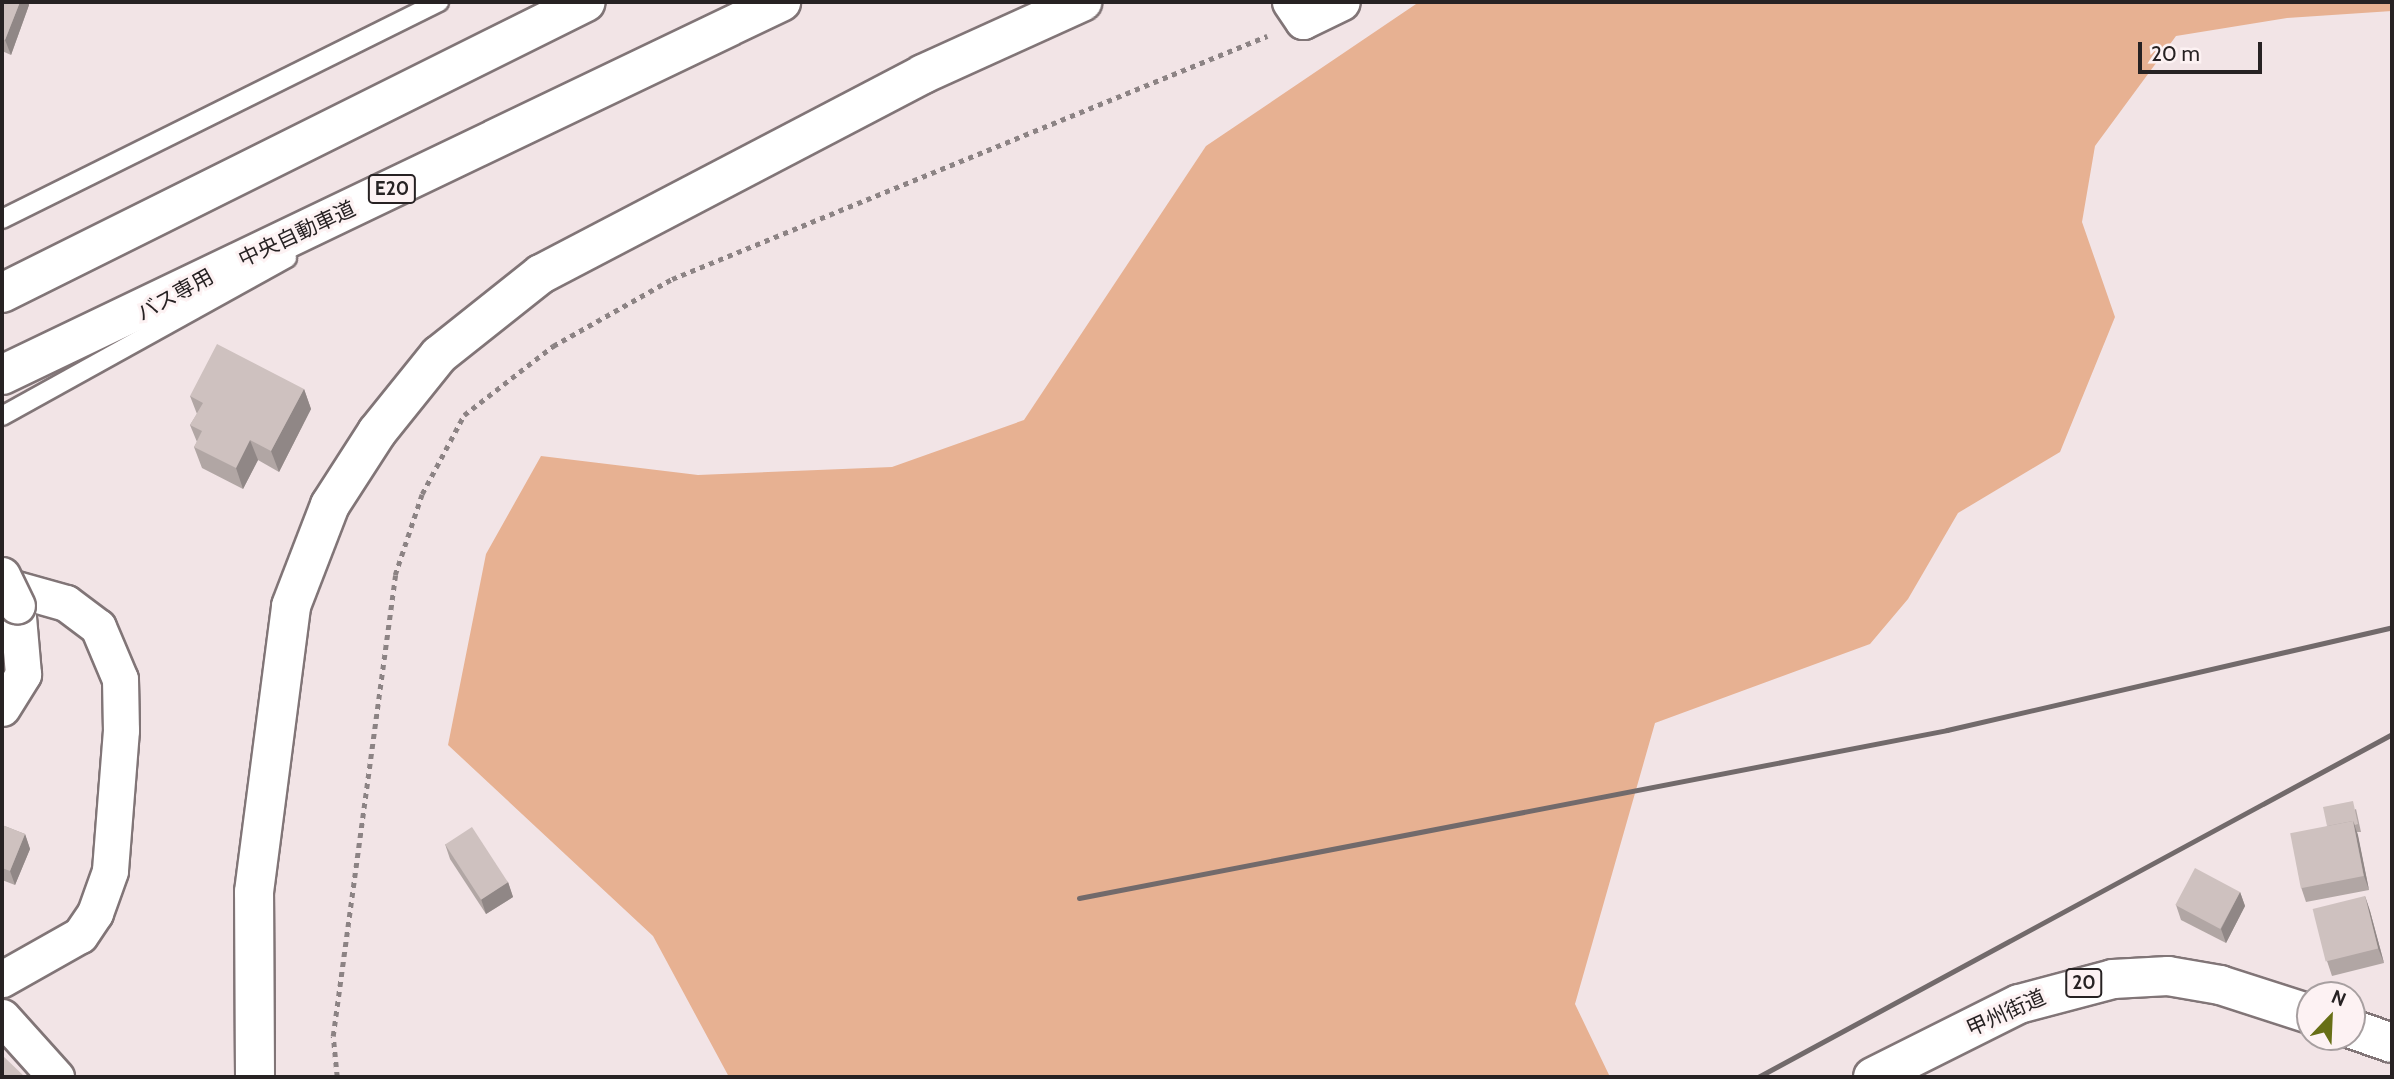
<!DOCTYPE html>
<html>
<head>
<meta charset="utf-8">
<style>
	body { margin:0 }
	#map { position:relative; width:2394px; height:1079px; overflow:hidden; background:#f2e4e6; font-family:Cabin,"Noto Sans JP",sans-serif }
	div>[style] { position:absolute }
	.green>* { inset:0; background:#e7b192 }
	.path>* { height:4.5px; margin-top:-2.25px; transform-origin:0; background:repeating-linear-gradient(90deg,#8c8384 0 5px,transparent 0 10px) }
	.roads { filter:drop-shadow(2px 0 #817577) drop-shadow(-2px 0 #817577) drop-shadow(0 2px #817577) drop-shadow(0 -2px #817577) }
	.service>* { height:18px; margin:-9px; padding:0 9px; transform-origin:9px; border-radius:9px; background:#fff }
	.minor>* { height:35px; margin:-17.5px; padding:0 17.5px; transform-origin:17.5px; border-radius:17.5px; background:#fff }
	.trunk>* { height:38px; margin:-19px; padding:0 19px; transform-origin:19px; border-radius:19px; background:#fff }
	.motorway>* { height:38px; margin:-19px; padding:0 19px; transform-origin:19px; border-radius:19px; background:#fff }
	.rail>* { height:5px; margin:-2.5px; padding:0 2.5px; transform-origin:2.5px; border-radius:2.5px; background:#726a6b }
	.bridges { filter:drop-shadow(2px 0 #817577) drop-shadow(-2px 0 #817577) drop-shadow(0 2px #817577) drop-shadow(0 -2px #817577) }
	.minor-bridge>* { height:35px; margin:-17.5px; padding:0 17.5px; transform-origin:17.5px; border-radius:17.5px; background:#fff }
	.wall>* { inset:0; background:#b1a6a4 }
	.shaded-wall>* { inset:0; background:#908786 }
	.building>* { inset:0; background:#cec1bf; transform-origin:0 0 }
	span { translate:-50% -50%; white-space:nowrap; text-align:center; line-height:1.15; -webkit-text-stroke:6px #fdf2f3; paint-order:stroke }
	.shield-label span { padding:2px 5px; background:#fdf2f3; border:2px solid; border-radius:5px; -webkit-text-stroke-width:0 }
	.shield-label { font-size:19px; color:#272223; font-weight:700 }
	.street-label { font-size:21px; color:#272223 }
	.frame { position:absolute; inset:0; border:4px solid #272223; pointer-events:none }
	.north { position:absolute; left:2296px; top:981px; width:70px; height:70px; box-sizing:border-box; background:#fdf2f3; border:2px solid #a79fa0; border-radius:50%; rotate:23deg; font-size:19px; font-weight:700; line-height:28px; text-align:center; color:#272223 }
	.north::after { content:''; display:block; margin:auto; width:24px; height:32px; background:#676f16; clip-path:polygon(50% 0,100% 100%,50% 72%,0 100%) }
	.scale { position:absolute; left:2138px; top:42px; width:124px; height:32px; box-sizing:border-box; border:4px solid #272223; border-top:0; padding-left:9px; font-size:21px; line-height:24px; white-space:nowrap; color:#272223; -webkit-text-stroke:5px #fdf2f3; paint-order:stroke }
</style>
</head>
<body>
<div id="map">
	<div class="green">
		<i style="clip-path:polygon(1419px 2px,2392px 2px,2392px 11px,2287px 18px,2176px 36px,2095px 146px,2082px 222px,2115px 317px,2060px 452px,1958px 513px,1908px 599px,1870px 644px,1655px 723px,1575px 1004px,1610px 1077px,729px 1077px,653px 936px,448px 745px,486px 554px,541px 456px,698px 475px,892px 467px,1024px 420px,1206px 146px)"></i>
	</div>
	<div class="path">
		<i style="left:337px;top:1077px;width:41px;rotate:-95.6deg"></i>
		<i style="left:333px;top:1036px;width:465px;rotate:-82.3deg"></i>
		<i style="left:395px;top:575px;width:85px;rotate:-71.6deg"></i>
		<i style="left:422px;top:494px;width:89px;rotate:-62deg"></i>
		<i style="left:464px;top:415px;width:113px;rotate:-37.8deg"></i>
		<i style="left:553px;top:346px;width:137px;rotate:-29.4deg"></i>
		<i style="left:672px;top:279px;width:643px;rotate:-22.22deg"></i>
	</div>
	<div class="roads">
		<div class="service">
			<i style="left:2px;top:219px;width:488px;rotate:-26.4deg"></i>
			<i style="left:2px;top:416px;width:326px;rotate:-29deg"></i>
		</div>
		<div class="minor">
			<i style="left:1290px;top:2px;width:23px;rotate:56deg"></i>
			<i style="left:1303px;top:21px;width:43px;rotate:-26deg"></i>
			<i style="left:2px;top:585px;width:66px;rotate:15.7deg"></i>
			<i style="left:66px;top:603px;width:40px;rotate:37deg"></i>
			<i style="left:98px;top:627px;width:56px;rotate:67.1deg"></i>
			<i style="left:120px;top:679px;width:51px;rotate:88.9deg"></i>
			<i style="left:121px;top:730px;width:141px;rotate:94.5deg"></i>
			<i style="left:110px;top:871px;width:45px;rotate:109.7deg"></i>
			<i style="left:95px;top:913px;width:27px;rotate:124deg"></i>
			<i style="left:80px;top:935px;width:90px;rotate:150.6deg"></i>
			<i style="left:2px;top:708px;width:40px;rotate:-58deg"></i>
			<i style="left:23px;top:674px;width:68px;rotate:-95deg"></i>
			<i style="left:2px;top:1017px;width:81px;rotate:48deg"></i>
		</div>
		<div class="trunk">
			<i style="left:2352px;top:1029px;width:42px;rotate:19.3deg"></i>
			<i style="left:1873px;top:1077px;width:163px;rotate:-26.6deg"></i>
			<i style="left:2019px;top:1004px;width:97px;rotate:-14.9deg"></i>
			<i style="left:2113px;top:979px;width:55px;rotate:-3.1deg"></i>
			<i style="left:2168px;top:976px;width:53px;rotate:9.8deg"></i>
			<i style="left:2220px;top:985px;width:95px;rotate:17.9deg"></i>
		</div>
		<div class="motorway">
			<i style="left:2px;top:293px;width:652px;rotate:-26.49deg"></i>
			<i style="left:2px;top:375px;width:864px;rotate:-25.59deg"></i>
			<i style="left:255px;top:1077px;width:185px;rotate:-90.3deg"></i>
			<i style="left:254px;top:892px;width:288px;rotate:-82.6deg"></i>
			<i style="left:291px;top:606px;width:108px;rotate:-68.9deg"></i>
			<i style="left:330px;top:505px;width:87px;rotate:-57.2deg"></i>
			<i style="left:377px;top:432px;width:99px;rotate:-51.2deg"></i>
			<i style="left:439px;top:355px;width:130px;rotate:-38.5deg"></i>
			<i style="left:541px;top:274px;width:431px;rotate:-27.6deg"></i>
			<i style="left:923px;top:74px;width:175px;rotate:-24.4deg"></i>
		</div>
	</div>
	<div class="rail">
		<i style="left:1079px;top:898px;width:884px;rotate:-10.95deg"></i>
		<i style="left:1947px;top:730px;width:457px;rotate:-13deg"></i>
		<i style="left:1758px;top:1077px;width:721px;rotate:-28.41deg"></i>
	</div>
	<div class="bridges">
		<div class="minor-bridge">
			<i style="left:2px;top:575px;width:34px;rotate:64deg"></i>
		</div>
	</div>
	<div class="wall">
		<i style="clip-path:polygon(2px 2px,28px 2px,29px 5px,11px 55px,2px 51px)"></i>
		<i style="clip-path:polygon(304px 389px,311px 409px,279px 472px,258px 460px,243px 489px,202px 468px,194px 447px,197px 442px,190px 425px,197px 414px,190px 396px)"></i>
		<i style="clip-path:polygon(2356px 809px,2361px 832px,2357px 832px,2369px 890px,2306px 902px,2301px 887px,2327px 826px)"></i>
		<i style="clip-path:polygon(2px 825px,25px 834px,30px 849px,15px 885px,2px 880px)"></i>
		<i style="clip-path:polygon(445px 844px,508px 882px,513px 897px,486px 914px,450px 859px)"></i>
		<i style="clip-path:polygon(2240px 892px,2245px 906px,2226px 943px,2181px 920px,2176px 905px)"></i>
		<i style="clip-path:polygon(2365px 896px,2370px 911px,2384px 963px,2332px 976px,2327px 961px)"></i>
	</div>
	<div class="shaded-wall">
		<i style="clip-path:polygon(20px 2px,28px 2px,29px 5px,11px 55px,5px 40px)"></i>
		<i style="clip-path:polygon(304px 389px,311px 409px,279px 472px,271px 451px)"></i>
		<i style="clip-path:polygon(250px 440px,258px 460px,243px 489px,236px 468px)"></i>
		<i style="clip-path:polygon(2353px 821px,2358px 835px,2369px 890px,2364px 876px)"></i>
		<i style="clip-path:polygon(25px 834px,30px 849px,15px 885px,10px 871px)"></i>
		<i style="clip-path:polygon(508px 882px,513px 897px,486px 914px,481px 899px)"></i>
		<i style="clip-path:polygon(2240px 892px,2245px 906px,2226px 943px,2221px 929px)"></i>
		<i style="clip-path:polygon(2365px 896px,2370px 911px,2384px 963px,2378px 948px)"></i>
	</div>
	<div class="building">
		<i style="clip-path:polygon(2px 2px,20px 2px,5px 40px,2px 39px)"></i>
		<i style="clip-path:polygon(217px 344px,304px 389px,271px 451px,250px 440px,236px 468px,194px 447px,202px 431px,190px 425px,203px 403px,190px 396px)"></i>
		<i style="clip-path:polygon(2353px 801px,2358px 824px,2355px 825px,2353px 821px,2327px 826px,2323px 807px)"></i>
		<i style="left:2353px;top:821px;width:56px;height:64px;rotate:79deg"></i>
		<i style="clip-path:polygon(2px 825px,25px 834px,10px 871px,2px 868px)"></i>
		<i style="left:472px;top:827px;width:66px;height:32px;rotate:57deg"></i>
		<i style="left:2195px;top:868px;width:51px;height:42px;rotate:28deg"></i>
		<i style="left:2365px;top:896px;width:54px;height:54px;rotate:76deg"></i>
		<i style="clip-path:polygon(2px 1055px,25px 1077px,2px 1077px)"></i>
	</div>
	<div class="shield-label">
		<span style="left:392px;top:189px">E20</span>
		<span style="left:2084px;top:983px">20</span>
	</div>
	<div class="street-label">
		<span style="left:297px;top:234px;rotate:-25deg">中央自動車道</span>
		<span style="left:175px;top:295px;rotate:-29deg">バス専用</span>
		<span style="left:2006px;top:1013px;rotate:-24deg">甲州街道</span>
	</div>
	<div class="frame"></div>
	<div class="north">N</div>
	<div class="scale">20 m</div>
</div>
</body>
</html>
